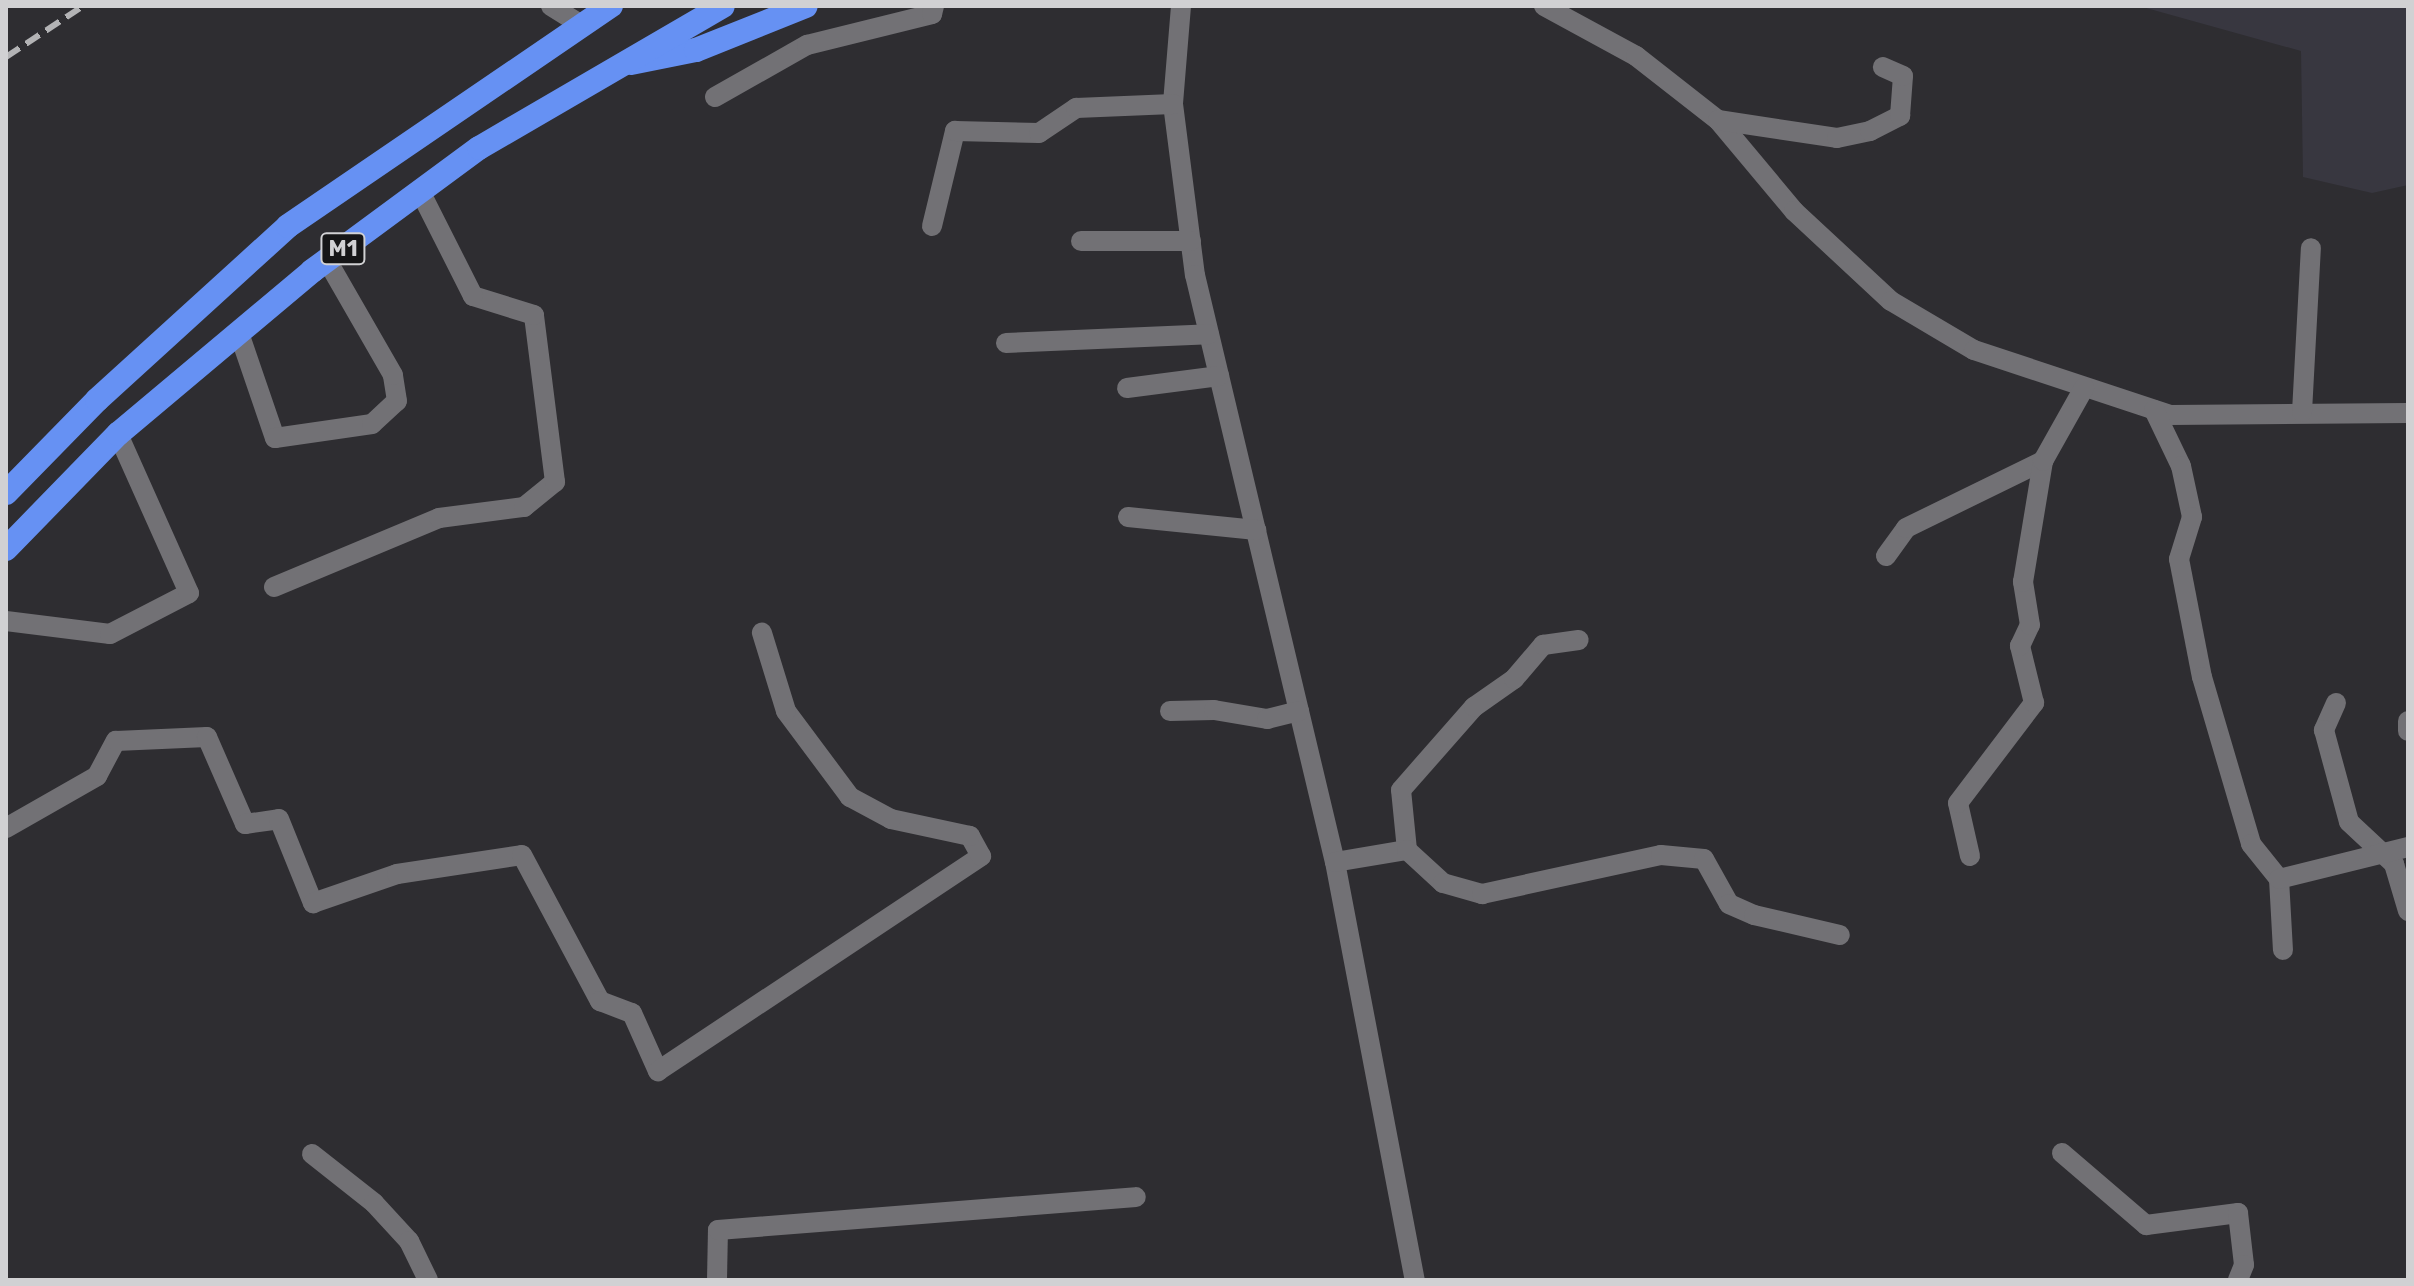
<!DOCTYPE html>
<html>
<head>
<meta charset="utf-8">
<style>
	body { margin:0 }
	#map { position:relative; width:2414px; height:1286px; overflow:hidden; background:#2e2d31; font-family:Rubik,sans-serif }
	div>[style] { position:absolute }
	.built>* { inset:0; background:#383740 }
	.minor>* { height:20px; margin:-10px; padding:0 10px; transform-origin:10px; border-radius:10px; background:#727175 }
	.highway>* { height:24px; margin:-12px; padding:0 12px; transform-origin:12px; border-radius:12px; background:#6691f3 }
	.rail>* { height:6px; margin-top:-3px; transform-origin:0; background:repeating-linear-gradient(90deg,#b3b3b5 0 16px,transparent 0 24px) }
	span { translate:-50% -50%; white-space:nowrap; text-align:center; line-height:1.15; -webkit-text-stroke:6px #161617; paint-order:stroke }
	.shield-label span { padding:2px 6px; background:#161617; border:2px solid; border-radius:6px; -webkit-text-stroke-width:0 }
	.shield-label { font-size:22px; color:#d1d1d3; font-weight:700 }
	.frame { position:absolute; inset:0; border:8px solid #d1d1d3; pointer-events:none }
</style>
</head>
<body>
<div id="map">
	<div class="built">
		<i style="clip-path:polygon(2139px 6px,2408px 6px,2408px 185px,2372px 193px,2303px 177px,2301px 51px)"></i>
	</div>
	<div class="minor">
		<i style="left:551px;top:6px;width:36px;rotate:32deg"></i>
		<i style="left:1181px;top:6px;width:98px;rotate:94.7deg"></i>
		<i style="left:1173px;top:104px;width:172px;rotate:82.7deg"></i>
		<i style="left:1195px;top:275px;width:603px;rotate:76.59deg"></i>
		<i style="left:1335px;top:862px;width:426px;rotate:79.2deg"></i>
		<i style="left:1544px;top:6px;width:105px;rotate:28.5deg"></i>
		<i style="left:1636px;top:56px;width:104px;rotate:38deg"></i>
		<i style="left:1718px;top:120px;width:119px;rotate:50.1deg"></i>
		<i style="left:1794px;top:211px;width:132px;rotate:42.9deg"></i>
		<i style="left:1891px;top:301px;width:96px;rotate:30.6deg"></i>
		<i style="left:1974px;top:350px;width:206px;rotate:18.3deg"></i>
		<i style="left:2170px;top:415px;width:238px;rotate:-0.5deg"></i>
		<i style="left:715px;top:97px;width:106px;rotate:-29.5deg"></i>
		<i style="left:807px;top:45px;width:129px;rotate:-13.9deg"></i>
		<i style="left:932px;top:14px;width:8px;rotate:-76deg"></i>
		<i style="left:1718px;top:120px;width:120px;rotate:8.6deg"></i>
		<i style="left:1837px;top:138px;width:34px;rotate:-12deg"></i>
		<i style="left:1870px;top:131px;width:34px;rotate:-27deg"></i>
		<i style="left:1900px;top:116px;width:40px;rotate:-85.7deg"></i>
		<i style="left:1903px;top:76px;width:22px;rotate:-156deg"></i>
		<i style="left:932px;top:226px;width:98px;rotate:-76.4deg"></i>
		<i style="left:955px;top:131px;width:84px;rotate:1.4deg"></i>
		<i style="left:1039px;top:133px;width:45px;rotate:-34deg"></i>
		<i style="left:1076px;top:108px;width:97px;rotate:-2.4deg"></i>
		<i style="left:1081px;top:241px;width:110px"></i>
		<i style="left:239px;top:333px;width:111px;rotate:71.1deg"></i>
		<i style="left:275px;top:438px;width:98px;rotate:-8.2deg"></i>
		<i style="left:372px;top:424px;width:34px;rotate:-43deg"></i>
		<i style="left:397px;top:401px;width:26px;rotate:-99deg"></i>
		<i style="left:393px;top:375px;width:133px;rotate:-119.9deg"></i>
		<i style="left:1006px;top:343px;width:203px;rotate:-2.5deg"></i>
		<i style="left:1127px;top:388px;width:93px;rotate:-7.4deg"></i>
		<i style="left:2154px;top:410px;width:62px;rotate:64.3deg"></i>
		<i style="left:2181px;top:466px;width:52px;rotate:77.8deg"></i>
		<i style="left:2192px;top:517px;width:44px;rotate:107.2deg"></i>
		<i style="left:2179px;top:559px;width:120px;rotate:79deg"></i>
		<i style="left:2202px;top:677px;width:174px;rotate:73.6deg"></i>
		<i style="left:2251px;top:844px;width:45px;rotate:51.3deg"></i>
		<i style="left:2279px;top:879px;width:71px;rotate:86.8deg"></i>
		<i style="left:2302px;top:412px;width:164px;rotate:-86.9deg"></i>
		<i style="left:1128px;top:517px;width:129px;rotate:5.8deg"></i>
		<i style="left:1886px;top:556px;width:34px;rotate:-54deg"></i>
		<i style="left:1906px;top:528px;width:153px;rotate:-26.1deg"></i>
		<i style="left:274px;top:587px;width:179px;rotate:-22.7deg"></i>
		<i style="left:439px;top:518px;width:86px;rotate:-7.4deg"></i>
		<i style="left:524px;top:507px;width:40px;rotate:-39deg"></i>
		<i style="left:555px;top:482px;width:168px;rotate:-97.2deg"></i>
		<i style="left:534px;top:315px;width:64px;rotate:-162.7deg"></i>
		<i style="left:473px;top:296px;width:118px;rotate:-116.8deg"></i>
		<i style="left:6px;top:621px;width:105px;rotate:7.1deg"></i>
		<i style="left:110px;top:634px;width:89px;rotate:-27.4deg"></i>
		<i style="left:189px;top:593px;width:174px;rotate:-114.1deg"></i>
		<i style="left:2336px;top:703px;width:30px;rotate:114deg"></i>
		<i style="left:2324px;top:730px;width:95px;rotate:74.8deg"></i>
		<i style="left:2349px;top:822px;width:62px;rotate:43deg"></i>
		<i style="left:2394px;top:864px;width:49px;rotate:73.4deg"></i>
		<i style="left:1170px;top:711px;width:44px;rotate:-1.3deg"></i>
		<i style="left:1214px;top:710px;width:54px;rotate:9.6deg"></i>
		<i style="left:1267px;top:719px;width:33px;rotate:-14deg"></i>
		<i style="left:2408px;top:721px;width:10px;rotate:90deg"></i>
		<i style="left:6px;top:828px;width:105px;rotate:-29.7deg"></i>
		<i style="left:97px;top:776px;width:40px;rotate:-62deg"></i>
		<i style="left:116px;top:741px;width:91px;rotate:-2.5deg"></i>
		<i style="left:207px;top:737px;width:95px;rotate:66.4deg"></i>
		<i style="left:245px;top:824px;width:34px;rotate:-8deg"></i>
		<i style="left:279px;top:819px;width:91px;rotate:68deg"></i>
		<i style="left:313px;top:903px;width:89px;rotate:-19deg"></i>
		<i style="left:397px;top:874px;width:126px;rotate:-8.6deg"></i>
		<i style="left:522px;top:855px;width:166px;rotate:61.9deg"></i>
		<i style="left:600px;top:1001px;width:34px;rotate:21deg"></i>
		<i style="left:632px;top:1013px;width:64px;rotate:65.9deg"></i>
		<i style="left:658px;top:1071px;width:388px;rotate:-33.6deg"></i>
		<i style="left:981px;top:856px;width:23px;rotate:-119deg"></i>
		<i style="left:970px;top:836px;width:81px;rotate:-167.9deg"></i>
		<i style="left:891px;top:819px;width:47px;rotate:-151.8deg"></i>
		<i style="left:850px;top:797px;width:107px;rotate:-126.7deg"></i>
		<i style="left:786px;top:711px;width:82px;rotate:-107.1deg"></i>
		<i style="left:1407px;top:850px;width:60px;rotate:-95.7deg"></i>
		<i style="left:1401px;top:790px;width:111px;rotate:-48.7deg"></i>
		<i style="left:1474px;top:707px;width:49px;rotate:-35deg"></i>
		<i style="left:1514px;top:679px;width:45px;rotate:-49.5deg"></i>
		<i style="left:1543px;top:645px;width:36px;rotate:-8deg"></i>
		<i style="left:1970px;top:856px;width:54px;rotate:-102.8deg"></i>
		<i style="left:1958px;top:803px;width:126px;rotate:-52.8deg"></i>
		<i style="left:2034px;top:703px;width:59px;rotate:-103.8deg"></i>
		<i style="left:2020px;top:646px;width:23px;rotate:-65deg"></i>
		<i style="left:2030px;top:625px;width:44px;rotate:-99.2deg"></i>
		<i style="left:2023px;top:582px;width:123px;rotate:-80.6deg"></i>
		<i style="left:2043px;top:461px;width:84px;rotate:-60.7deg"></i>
		<i style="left:1335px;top:862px;width:73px;rotate:-9.5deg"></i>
		<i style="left:1407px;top:850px;width:49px;rotate:42.5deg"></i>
		<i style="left:1443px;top:883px;width:41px;rotate:15.8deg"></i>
		<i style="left:1482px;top:894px;width:183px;rotate:-12.3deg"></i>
		<i style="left:1661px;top:855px;width:43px;rotate:5.3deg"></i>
		<i style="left:1704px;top:859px;width:51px;rotate:60.9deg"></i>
		<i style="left:1729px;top:904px;width:27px;rotate:24deg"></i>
		<i style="left:1754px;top:915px;width:88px;rotate:13.1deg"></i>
		<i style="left:2279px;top:879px;width:133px;rotate:-13.9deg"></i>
		<i style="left:2062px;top:1153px;width:111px;rotate:40.6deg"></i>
		<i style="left:2146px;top:1225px;width:93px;rotate:-7.4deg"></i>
		<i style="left:2238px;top:1213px;width:52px;rotate:83.4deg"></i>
		<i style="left:2244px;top:1265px;width:16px;rotate:112deg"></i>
		<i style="left:312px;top:1154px;width:79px;rotate:38.3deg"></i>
		<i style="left:374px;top:1203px;width:52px;rotate:47.4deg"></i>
		<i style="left:409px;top:1241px;width:43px;rotate:64deg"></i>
		<i style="left:717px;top:1280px;width:50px;rotate:-88.9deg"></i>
		<i style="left:718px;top:1230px;width:419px;rotate:-4.5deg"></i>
	</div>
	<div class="highway">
		<i style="left:631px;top:63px;width:66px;rotate:-11.3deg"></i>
		<i style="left:696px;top:50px;width:118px;rotate:-21.8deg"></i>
		<i style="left:6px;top:493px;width:130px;rotate:-45.6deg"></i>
		<i style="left:97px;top:400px;width:258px;rotate:-42.3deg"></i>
		<i style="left:288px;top:226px;width:391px;rotate:-34.3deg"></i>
		<i style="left:6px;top:549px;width:161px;rotate:-45.8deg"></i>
		<i style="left:118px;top:434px;width:253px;rotate:-40deg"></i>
		<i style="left:312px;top:271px;width:207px;rotate:-36.4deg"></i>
		<i style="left:479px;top:148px;width:282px;rotate:-30.2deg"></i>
	</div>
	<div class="rail">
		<i style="left:6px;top:57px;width:92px;rotate:-33.5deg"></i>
	</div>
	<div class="shield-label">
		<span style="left:343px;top:249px">M1</span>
	</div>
	<div class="frame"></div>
</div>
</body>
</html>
